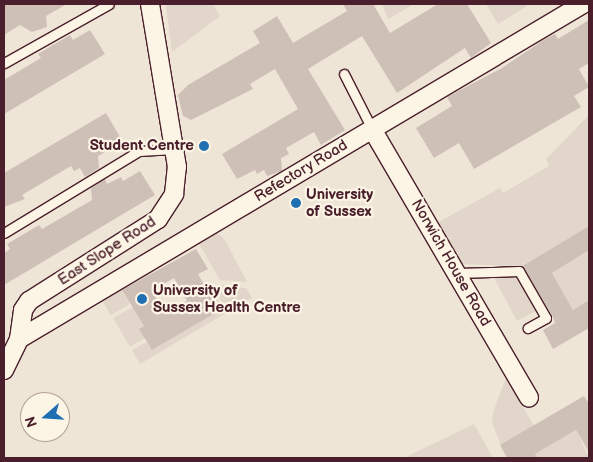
<!DOCTYPE html>
<html>
<head>
<meta charset="utf-8">
<style>
	body { margin:0 }
	#map { position:relative; width:593px; height:462px; overflow:hidden; background:#fcf5e5; font-family:"Balsamiq Sans",sans-serif }
	div>[style] { position:absolute }
	.built>* { inset:0; background:#eee5d7 }
	.green>* { inset:0; background:#e2d5ca; transform-origin:0 0 }
	.building>* { inset:0; background:#cfc0b7 }
	.roads { filter:drop-shadow(1px 0 #4a1f2b) drop-shadow(-1px 0 #4a1f2b) drop-shadow(0 1px #4a1f2b) drop-shadow(0 -1px #4a1f2b) }
	.lane>* { height:9px; margin:-4.5px; padding:0 4.5px; transform-origin:4.5px; border-radius:4.5px; background:#fcf5e5 }
	.street>* { height:18px; margin:-9px; padding:0 9px; transform-origin:9px; border-radius:9px; background:#fcf5e5 }
	.dots>* { width:14px; height:14px; translate:-50% -50%; box-sizing:border-box; border:2px solid #fcf5e5; border-radius:50% }
	span { translate:-50% -50%; white-space:nowrap; text-align:center; line-height:1.15; -webkit-text-stroke:4.5px #fcf5e5; paint-order:stroke }
	.poi-label { font-size:15px; color:#4a1f2b; font-weight:700 }
	.right { translate:-100% -50%; text-align:right }
	.left { translate:0 -50%; text-align:left }
	.street-label { font-size:15px; color:#4a1f2b }
	.frame { position:absolute; inset:0; border:5px solid #4a1f2b; pointer-events:none }
	.north { position:absolute; left:20px; top:392px; width:50px; height:50px; box-sizing:border-box; background:#fcf5e5; border:1px solid #b59f9b; border-radius:50%; rotate:251deg; font-size:14px; font-weight:700; line-height:20px; text-align:center; color:#4a1f2b }
	.north::after { content:''; display:block; margin:auto; width:18px; height:22px; background:#1f6fb2; clip-path:polygon(50% 0,100% 100%,50% 72%,0 100%) }
</style>
</head>
<body>
<div id="map">
	<div class="built">
		<i style="clip-path:polygon(evenodd,4px 4px,589px 4px,589px 458px,4px 458px,4px 4px,30px 402px,60px 402px,60px 432px,30px 432px,30px 402px)"></i>
	</div>
	<div class="green">
		<i style="clip-path:polygon(170px 4px,213px 4px,220px 16px,172px 52px,166px 6px)"></i>
		<i style="clip-path:polygon(382px 4px,414px 4px,388px 19px)"></i>
		<i style="clip-path:polygon(486px 4px,525px 4px,527px 6px,498px 24px)"></i>
		<i style="clip-path:polygon(589px 115px,589px 226px,521px 266px,462px 264px,437px 223px,500px 188px,503px 193px,549px 166px,546px 159px)"></i>
		<i style="clip-path:polygon(216px 232px,225px 240px,247px 282px,220px 280px,195px 237px)"></i>
		<i style="clip-path:polygon(589px 250px,589px 300px,573px 310px,552px 273px)"></i>
		<i style="clip-path:polygon(492px 274px,515px 275px,536px 311px,517px 321px)"></i>
		<i style="clip-path:polygon(221px 285px,246px 288px,252px 298px,228px 312px,214px 289px)"></i>
		<i style="left:119px;top:286px;width:21px;height:22px;rotate:59deg"></i>
		<i style="clip-path:polygon(212px 290px,226px 313px,140px 364px,132px 350px,147px 342px,152px 350px,219px 311px,208px 292px)"></i>
		<i style="clip-path:polygon(133px 307px,144px 326px,145px 338px,130px 347px,113px 318px)"></i>
		<i style="clip-path:polygon(506px 378px,534px 426px,501px 445px,492px 423px,493px 412px)"></i>
		<i style="clip-path:polygon(474px 424px,493px 458px,404px 458px)"></i>
		<i style="clip-path:polygon(576px 430px,589px 458px,538px 458px,535px 454px)"></i>
	</div>
	<div class="building">
		<i style="clip-path:polygon(4px 4px,67px 4px,46px 16px,47px 27px,32px 32px,20px 25px,4px 35px)"></i>
		<i style="clip-path:polygon(343px 4px,373px 4px,390px 33px,438px 4px,467px 4px,491px 43px,471px 58px,465px 48px,397px 93px,362px 36px,308px 69px,345px 130px,321px 145px,314px 132px,286px 148px,289px 154px,281px 158px,282px 171px,267px 176px,264px 170px,257px 174px,255px 170px,237px 179px,222px 154px,298px 109px,275px 69px,250px 84px,253px 89px,191px 120px,183px 116px,178px 95px,188px 85px,260px 43px,253px 31px,277px 16px,293px 43px,347px 11px)"></i>
		<i style="clip-path:polygon(589px 20px,589px 63px,579px 69px,589px 87px,574px 96px,581px 107px,474px 169px,459px 143px,434px 158px,416px 128px,452px 106px,447px 97px,502px 68px,545px 39px,555px 34px,558px 39px)"></i>
		<i style="clip-path:polygon(90px 30px,105px 54px,4px 114px,4px 80px,41px 58px,38px 54px,53px 45px,70px 35px,73px 40px)"></i>
		<i style="clip-path:polygon(106px 113px,120px 137px,102px 148px,105px 152px,98px 156px,99px 168px,85px 177px,80px 168px,74px 171px,71px 166px,22px 195px,25px 199px,4px 207px,4px 173px)"></i>
		<i style="clip-path:polygon(140px 171px,155px 195px,4px 285px,4px 253px,10px 249px,7px 244px,39px 225px,42px 229px,92px 200px,91px 188px,105px 179px,107px 184px,121px 177px,123px 181px)"></i>
		<i style="clip-path:polygon(589px 226px,589px 250px,552px 273px,573px 310px,589px 300px,589px 328px,553px 349px,543px 330px,555px 323px,552px 315px,522px 266px)"></i>
		<i style="clip-path:polygon(evenodd,196px 249px,208px 269px,198px 274px,219px 311px,152px 350px,139px 329px,144px 326px,122px 290px,196px 249px,174px 278px,187px 301px,165px 314px,152px 291px,174px 278px)"></i>
		<i style="clip-path:polygon(584px 396px,589px 404px,589px 452px,576px 430px,535px 454px,538px 458px,507px 458px,500px 445px)"></i>
	</div>
	<div class="roads">
		<div class="lane">
			<i style="left:4px;top:63px;width:120px;rotate:-29.3deg"></i>
			<i style="left:344px;top:74px;width:62px;rotate:63deg"></i>
			<i style="left:4px;top:233px;width:158px;rotate:-31.3deg"></i>
			<i style="left:139px;top:151px;width:36px;rotate:-3deg"></i>
			<i style="left:457px;top:273px;width:62px;rotate:-1.8deg"></i>
			<i style="left:519px;top:271px;width:54px;rotate:60.1deg"></i>
			<i style="left:546px;top:318px;width:21px;rotate:151deg"></i>
		</div>
		<div class="street">
			<i style="left:372px;top:129px;width:311px;rotate:59.7deg"></i>
			<i style="left:19px;top:339px;width:656px;rotate:-30.71deg"></i>
			<i style="left:4px;top:370px;width:34px;rotate:-64deg"></i>
			<i style="left:19px;top:339px;width:29px;rotate:-82deg"></i>
			<i style="left:23px;top:310px;width:11px;rotate:-56deg"></i>
			<i style="left:29px;top:301px;width:153px;rotate:-32.4deg"></i>
			<i style="left:158px;top:219px;width:30px;rotate:-57deg"></i>
			<i style="left:174px;top:194px;width:27px;rotate:-84deg"></i>
			<i style="left:177px;top:167px;width:165px;rotate:-99.4deg"></i>
		</div>
	</div>
	<div class="dots">
		<i style="left:204px;top:146px;background:#1f6fb2"></i>
		<i style="left:296px;top:203px;background:#1f6fb2"></i>
		<i style="left:142px;top:299px;background:#1f6fb2"></i>
	</div>
	<div class="poi-label">
		<span class="right" style="left:194px;top:146px">Student Centre</span>
		<span class="left" style="left:306px;top:203px">University<br>of Sussex</span>
		<span class="left" style="left:153px;top:299px">University of<br>Sussex Health Centre</span>
	</div>
	<div class="street-label">
		<span style="left:301px;top:171px;rotate:-31deg">Refectory Road</span>
		<span style="left:107px;top:251px;rotate:-33deg">East Slope Road</span>
		<span style="left:451px;top:263px;rotate:60deg">Norwich House Road</span>
	</div>
	<div class="frame"></div>
	<div class="north">N</div>
</div>
</body>
</html>
